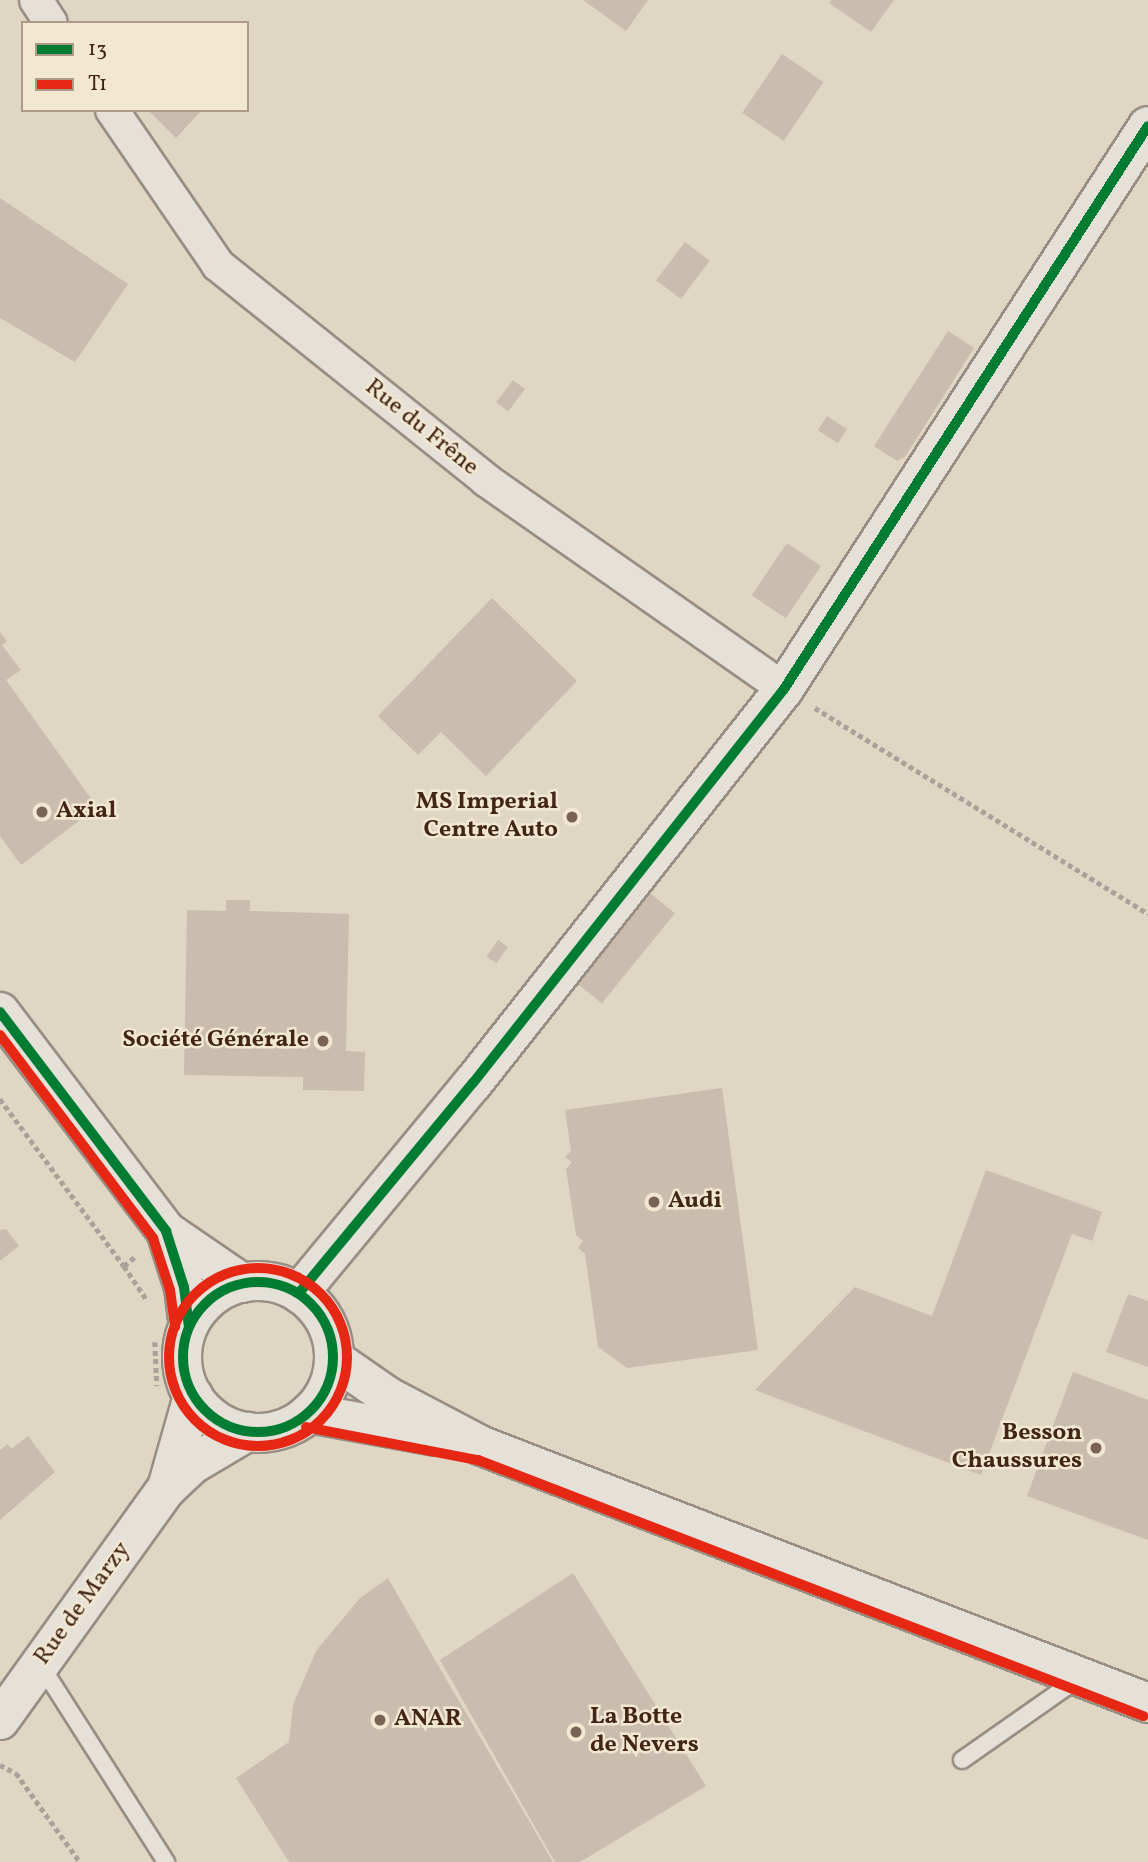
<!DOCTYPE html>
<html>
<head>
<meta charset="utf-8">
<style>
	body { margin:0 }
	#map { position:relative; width:1148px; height:1862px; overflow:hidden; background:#dfd6c4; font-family:Vollkorn,serif }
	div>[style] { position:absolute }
	.building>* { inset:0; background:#cabdae; transform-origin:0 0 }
	.path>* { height:4.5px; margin-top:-2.25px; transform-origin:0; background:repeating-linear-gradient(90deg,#a9a29a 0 5px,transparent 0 8.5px) }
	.roads { filter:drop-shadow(2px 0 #988e83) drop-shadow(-2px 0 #988e83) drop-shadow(0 2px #988e83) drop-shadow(0 -2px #988e83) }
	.lane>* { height:16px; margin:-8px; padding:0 8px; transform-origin:8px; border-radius:8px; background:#e6e1d8 }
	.street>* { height:32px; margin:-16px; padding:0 16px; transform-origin:16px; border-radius:16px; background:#e6e1d8 }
	.secondary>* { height:38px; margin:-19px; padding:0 19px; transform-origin:19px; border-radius:19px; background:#e6e1d8 }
	.secondary>.ring { margin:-19px; padding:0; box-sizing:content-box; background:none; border:38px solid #e6e1d8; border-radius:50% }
	.bus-1>* { height:10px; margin:-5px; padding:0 5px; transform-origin:5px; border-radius:5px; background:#007d32 }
	.bus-1>.ring { margin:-5px; padding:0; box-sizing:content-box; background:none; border:10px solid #007d32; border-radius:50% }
	.bus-2>* { height:10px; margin:-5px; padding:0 5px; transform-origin:5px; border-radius:5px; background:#e52713 }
	.bus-2>.ring { margin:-5px; padding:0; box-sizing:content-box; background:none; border:10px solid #e52713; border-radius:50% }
	.dots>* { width:19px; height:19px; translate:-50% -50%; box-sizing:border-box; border:4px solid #f2e7d1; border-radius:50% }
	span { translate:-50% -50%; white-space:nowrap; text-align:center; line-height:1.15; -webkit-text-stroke:5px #f2e7d1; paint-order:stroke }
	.street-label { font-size:24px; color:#422517 }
	.poi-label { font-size:24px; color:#422517; font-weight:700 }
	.right { translate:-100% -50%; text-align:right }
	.left { translate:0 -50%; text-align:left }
	.legend { position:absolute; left:21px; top:21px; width:228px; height:91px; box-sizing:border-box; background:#f2e7d1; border:2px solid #ac9987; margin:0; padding:9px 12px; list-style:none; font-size:21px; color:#422517 }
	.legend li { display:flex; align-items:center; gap:14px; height:35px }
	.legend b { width:35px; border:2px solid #ac9987 }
</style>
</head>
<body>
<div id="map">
	<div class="building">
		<i style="clip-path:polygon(583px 0,648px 0,626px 31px)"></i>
		<i style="clip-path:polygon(831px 0,894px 0,871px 32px,829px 3px)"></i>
		<i style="left:782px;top:54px;width:50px;height:71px;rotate:34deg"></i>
		<i style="clip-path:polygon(148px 110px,202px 110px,176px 138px)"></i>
		<i style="clip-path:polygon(0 198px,128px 284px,75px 362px,0 318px)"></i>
		<i style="left:685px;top:242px;width:31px;height:48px;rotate:37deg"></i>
		<i style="clip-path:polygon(948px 331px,974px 348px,905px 457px,897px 461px,874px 446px)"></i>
		<i style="left:513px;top:380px;width:15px;height:28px;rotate:37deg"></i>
		<i style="left:827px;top:416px;width:24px;height:17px;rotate:33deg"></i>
		<i style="left:787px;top:543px;width:41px;height:63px;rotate:34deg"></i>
		<i style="clip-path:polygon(492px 598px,577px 681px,486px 776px,441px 732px,418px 755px,378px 716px)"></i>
		<i style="clip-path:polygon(0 632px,7px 641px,2px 645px,21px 670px,6px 680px,97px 807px,21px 865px,0 836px)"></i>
		<i style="left:650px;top:893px;width:32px;height:116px;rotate:39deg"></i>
		<i style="clip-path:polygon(226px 900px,250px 900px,250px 911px,349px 914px,346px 1051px,365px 1052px,364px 1091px,303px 1090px,303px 1077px,184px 1075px,187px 910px,226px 911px)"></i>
		<i style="left:498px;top:940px;width:12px;height:20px;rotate:35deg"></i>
		<i style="clip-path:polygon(722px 1088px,758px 1350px,627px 1368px,598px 1347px,585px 1254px,578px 1248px,583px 1241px,576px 1235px,566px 1169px,572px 1162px,565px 1157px,571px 1151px,565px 1110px)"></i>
		<i style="clip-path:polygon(986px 1170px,1102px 1212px,1092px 1241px,1072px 1234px,981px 1475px,755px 1390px,855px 1287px,932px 1316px)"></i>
		<i style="clip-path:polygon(6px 1229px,19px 1246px,0 1261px,0 1230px)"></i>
		<i style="clip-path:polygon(1128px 1294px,1148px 1301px,1148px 1367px,1106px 1352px)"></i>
		<i style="clip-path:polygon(1073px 1372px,1148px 1400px,1148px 1540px,1027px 1496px)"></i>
		<i style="clip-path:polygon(28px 1436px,55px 1472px,0 1520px,0 1450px,8px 1444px,11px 1449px)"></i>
		<i style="clip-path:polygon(573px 1573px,706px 1786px,580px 1862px,555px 1862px,440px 1660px)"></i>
		<i style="clip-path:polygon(388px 1578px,435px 1660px,553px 1862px,289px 1862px,236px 1778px,289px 1742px,293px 1705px,316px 1651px,360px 1598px)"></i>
	</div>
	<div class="path">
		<i style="left:815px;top:708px;width:392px;rotate:31.7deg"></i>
		<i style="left:0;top:1099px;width:208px;rotate:53.4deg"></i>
		<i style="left:124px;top:1266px;width:16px;rotate:-40deg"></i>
		<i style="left:124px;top:1266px;width:41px;rotate:55.9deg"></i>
		<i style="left:155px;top:1342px;width:44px;rotate:87.4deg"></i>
		<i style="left:0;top:1765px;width:18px;rotate:27deg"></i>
		<i style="left:16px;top:1773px;width:110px;rotate:54.3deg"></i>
	</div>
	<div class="roads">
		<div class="lane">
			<i style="left:40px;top:1664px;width:235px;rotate:57.5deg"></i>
			<i style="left:962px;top:1760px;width:143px;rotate:-35deg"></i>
		</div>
		<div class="street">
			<i style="left:36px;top:0;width:27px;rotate:57deg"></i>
			<i style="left:112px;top:110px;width:188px;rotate:55.6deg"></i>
			<i style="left:218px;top:265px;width:344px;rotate:38.7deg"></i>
			<i style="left:486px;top:480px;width:364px;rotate:35deg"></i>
		</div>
		<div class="secondary">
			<i style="left:0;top:1012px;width:275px;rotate:52.8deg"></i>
			<i style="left:166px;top:1231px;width:92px;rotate:34.4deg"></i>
			<i style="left:166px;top:1231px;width:59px;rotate:72.2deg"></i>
			<i style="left:184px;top:1287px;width:38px;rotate:83deg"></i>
			<i class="ring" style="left:182px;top:1281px;width:114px;height:114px"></i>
			<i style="left:299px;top:1293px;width:273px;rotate:-50.4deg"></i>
			<i style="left:473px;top:1083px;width:502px;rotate:-51.71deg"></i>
			<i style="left:784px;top:689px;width:670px;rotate:-57.12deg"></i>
			<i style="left:334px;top:1359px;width:65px;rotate:34.9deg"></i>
			<i style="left:387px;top:1396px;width:107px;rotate:27.8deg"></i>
			<i style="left:482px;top:1446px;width:714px;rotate:21.1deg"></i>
			<i style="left:309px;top:1413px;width:128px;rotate:10.3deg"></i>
			<i style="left:167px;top:1488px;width:96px;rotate:-74.2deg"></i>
			<i style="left:0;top:1720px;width:286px;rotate:-54.3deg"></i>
			<i style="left:167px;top:1488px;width:35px;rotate:-43deg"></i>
			<i style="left:193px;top:1464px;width:63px;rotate:-30.7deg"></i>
		</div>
	</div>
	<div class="bus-1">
		<i style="left:0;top:1012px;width:275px;rotate:52.8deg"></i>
		<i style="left:166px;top:1231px;width:59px;rotate:72.2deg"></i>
		<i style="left:184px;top:1287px;width:38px;rotate:83deg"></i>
		<i class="ring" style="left:183px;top:1282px;width:140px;height:140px"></i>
		<i style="left:299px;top:1293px;width:273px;rotate:-50.4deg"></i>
		<i style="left:473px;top:1083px;width:502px;rotate:-51.71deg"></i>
		<i style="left:784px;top:689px;width:670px;rotate:-57.12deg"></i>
	</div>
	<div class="bus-2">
		<i style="left:0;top:1035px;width:254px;rotate:53deg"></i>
		<i style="left:153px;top:1238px;width:55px;rotate:71.9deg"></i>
		<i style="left:170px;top:1290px;width:37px;rotate:82deg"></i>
		<i class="ring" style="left:169px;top:1268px;width:168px;height:168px"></i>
		<i style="left:306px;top:1427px;width:175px;rotate:10.9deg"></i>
		<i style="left:478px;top:1460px;width:713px;rotate:21.05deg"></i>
	</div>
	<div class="dots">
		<i style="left:42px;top:812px;background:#796354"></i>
		<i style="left:572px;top:817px;background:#796354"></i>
		<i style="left:323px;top:1041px;background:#796354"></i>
		<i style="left:654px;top:1202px;background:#796354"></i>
		<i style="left:1096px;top:1448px;background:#796354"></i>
		<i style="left:380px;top:1720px;background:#796354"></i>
		<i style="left:576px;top:1732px;background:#796354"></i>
	</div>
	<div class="street-label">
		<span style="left:421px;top:428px;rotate:39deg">Rue du Frêne</span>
		<span style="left:83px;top:1604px;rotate:-54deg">Rue de Marzy</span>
	</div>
	<div class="poi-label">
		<span class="right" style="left:558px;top:817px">MS Imperial<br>Centre Auto</span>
		<span class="left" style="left:56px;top:812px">Axial</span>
		<span class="right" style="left:309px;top:1041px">Société Générale</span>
		<span class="left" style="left:668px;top:1202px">Audi</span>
		<span class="right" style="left:1082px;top:1448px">Besson<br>Chaussures</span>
		<span class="left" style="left:590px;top:1732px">La Botte<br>de Nevers</span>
		<span class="left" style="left:394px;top:1720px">ANAR</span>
	</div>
	<ul class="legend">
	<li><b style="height:9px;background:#007d32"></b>13</li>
	<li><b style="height:9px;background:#e52713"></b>T1</li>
	</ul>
</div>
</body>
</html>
